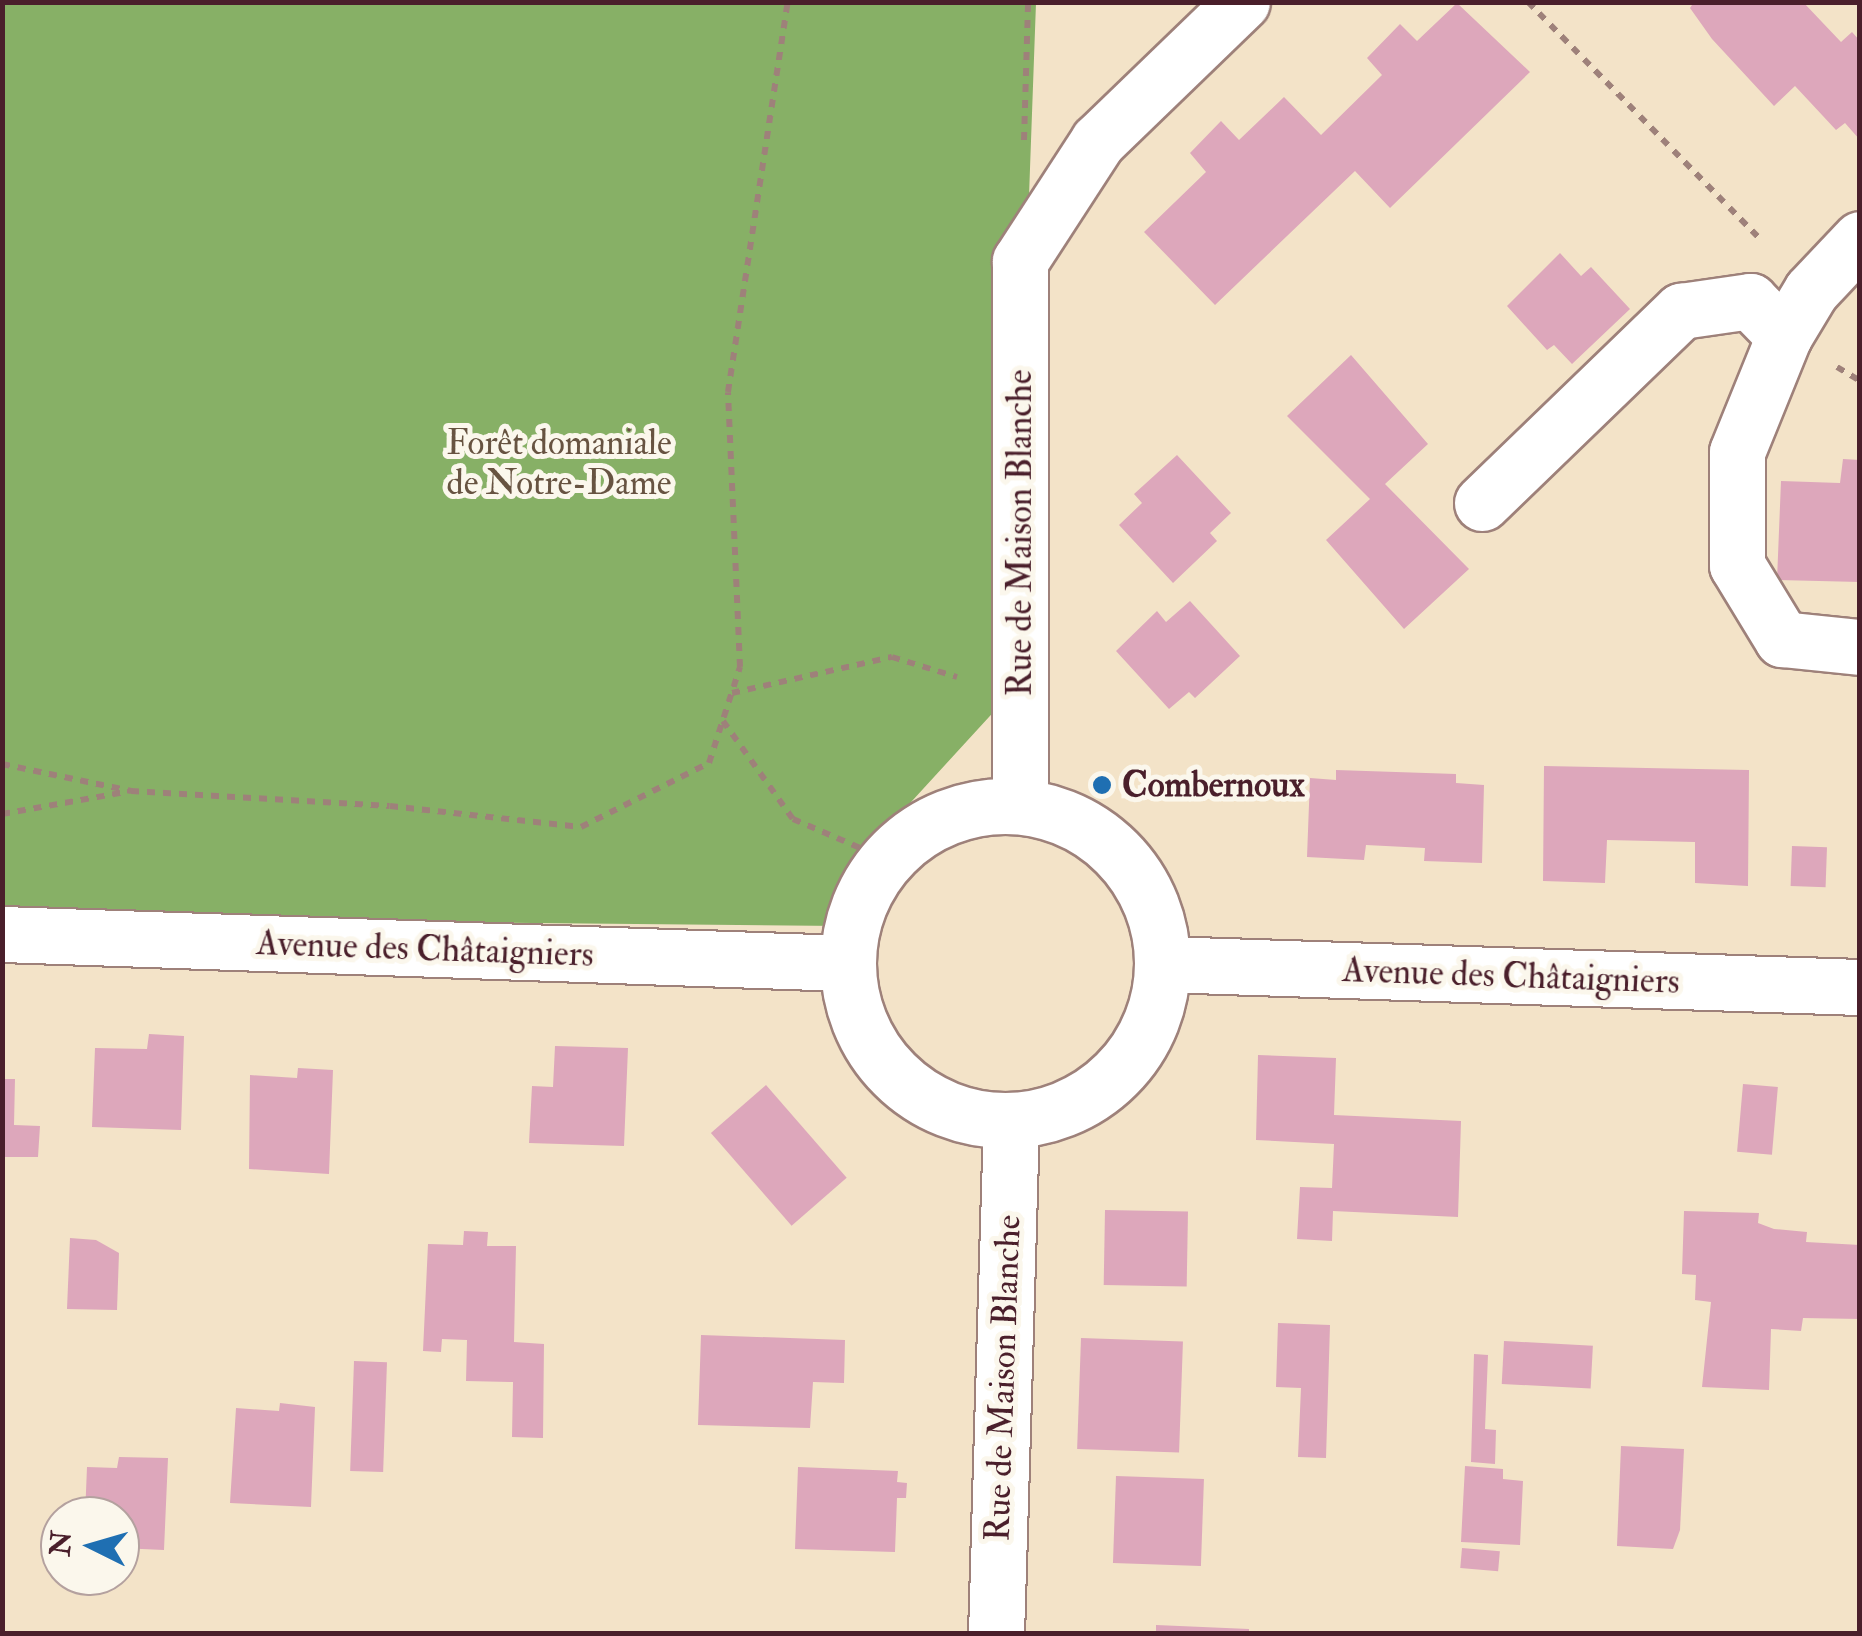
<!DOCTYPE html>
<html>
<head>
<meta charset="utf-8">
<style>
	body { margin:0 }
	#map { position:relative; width:1862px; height:1636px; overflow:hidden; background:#f3e3c8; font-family:"IM FELL Double Pica",serif }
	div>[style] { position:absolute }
	.forest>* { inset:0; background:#87b066 }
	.building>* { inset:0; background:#dda7bb; transform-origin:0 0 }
	.path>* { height:6px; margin-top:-3px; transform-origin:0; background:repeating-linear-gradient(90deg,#9e817a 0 8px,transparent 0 16px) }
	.roads { filter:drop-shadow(2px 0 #9e817a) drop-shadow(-2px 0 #9e817a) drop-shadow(0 2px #9e817a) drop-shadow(0 -2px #9e817a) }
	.minor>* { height:55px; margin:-27.5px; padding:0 27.5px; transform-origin:27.5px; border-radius:27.5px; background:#fff }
	.minor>.ring { margin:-27.5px; padding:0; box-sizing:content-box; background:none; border:55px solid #fff; border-radius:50% }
	.dots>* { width:28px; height:28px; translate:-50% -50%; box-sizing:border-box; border:5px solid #fbf7ec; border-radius:50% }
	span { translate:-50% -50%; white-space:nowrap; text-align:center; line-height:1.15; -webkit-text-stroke:10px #fbf7ec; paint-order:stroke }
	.park-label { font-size:35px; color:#675341 }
	.street-label { font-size:35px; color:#4a1f2b }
	.poi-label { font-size:35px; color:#4a1f2b; font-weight:700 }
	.left { translate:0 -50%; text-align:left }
	.frame { position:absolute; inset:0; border:5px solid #4a1f2b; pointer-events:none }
	.north { position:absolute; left:40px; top:1496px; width:100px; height:100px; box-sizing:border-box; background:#fbf7ec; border:2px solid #b4a19f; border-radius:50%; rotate:275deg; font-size:28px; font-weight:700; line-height:40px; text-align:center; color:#4a1f2b }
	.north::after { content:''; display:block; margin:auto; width:35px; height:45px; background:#1f6fb2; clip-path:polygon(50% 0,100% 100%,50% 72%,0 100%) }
</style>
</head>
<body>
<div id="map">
	<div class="forest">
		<i style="clip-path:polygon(3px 3px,1036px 3px,1011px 693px,901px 813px,842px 926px,3px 918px)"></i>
	</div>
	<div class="building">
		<i style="clip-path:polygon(1694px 2px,1803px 2px,1841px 42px,1852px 32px,1860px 41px,1860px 140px,1845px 123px,1836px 130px,1795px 86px,1774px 106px,1712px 39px,1690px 8px)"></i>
		<i style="clip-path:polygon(1457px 3px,1530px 72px,1390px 208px,1355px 171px,1215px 305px,1144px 232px,1206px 172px,1190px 153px,1221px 121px,1239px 140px,1284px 97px,1321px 135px,1382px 75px,1367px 58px,1400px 24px,1417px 41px)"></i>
		<i style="clip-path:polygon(1560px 253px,1581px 276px,1591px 267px,1630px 309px,1572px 364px,1554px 345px,1547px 350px,1507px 306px)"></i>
		<i style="clip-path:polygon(1351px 355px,1428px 444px,1385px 484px,1469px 569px,1404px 629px,1326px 540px,1370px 499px,1287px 416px)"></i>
		<i style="clip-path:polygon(1177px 455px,1231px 513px,1210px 533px,1217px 541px,1173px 583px,1119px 525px,1142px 503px,1134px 494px)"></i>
		<i style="clip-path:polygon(1843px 459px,1860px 460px,1860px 582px,1777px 580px,1781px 481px,1840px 483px)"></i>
		<i style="clip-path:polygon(1190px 601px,1240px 656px,1195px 698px,1189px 692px,1169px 709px,1116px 651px,1157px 611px,1166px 622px)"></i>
		<i style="clip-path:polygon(1544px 766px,1749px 770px,1748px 886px,1695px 883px,1695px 842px,1607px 840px,1605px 883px,1543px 881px)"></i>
		<i style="clip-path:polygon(1336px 770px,1456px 774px,1456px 783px,1484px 785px,1482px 863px,1424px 861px,1425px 848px,1366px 845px,1364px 860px,1307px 857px,1310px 778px,1336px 780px)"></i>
		<i style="left:1792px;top:846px;width:35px;height:40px;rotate:2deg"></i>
		<i style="clip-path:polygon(149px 1034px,184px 1036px,181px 1130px,92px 1127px,95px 1048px,147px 1049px)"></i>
		<i style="clip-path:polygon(555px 1046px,628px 1048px,624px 1146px,529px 1143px,532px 1086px,553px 1087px)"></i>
		<i style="clip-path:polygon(1258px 1055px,1336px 1058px,1334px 1115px,1461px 1121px,1458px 1217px,1333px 1211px,1332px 1241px,1297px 1239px,1300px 1187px,1332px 1188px,1334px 1144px,1256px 1140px)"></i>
		<i style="clip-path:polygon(298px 1068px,333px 1070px,329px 1174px,249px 1169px,250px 1075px,297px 1078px)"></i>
		<i style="clip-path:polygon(2px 1079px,15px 1079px,14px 1125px,40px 1126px,38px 1157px,2px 1157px)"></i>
		<i style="left:1743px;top:1084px;width:35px;height:68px;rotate:5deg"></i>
		<i style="left:766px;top:1085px;width:123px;height:73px;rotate:49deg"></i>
		<i style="left:1105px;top:1210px;width:83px;height:75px;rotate:1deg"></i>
		<i style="clip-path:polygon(1684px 1211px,1759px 1213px,1758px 1223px,1774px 1229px,1807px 1232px,1806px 1242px,1860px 1245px,1860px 1319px,1803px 1318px,1801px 1331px,1771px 1329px,1769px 1390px,1702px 1387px,1711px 1302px,1695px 1300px,1696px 1275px,1682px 1274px)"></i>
		<i style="clip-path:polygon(464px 1231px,488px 1232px,487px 1246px,516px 1246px,514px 1342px,544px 1344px,543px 1438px,512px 1437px,513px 1382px,466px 1381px,467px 1340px,442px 1339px,441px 1352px,423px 1351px,428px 1244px,463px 1245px)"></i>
		<i style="clip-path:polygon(70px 1238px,96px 1240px,119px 1253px,117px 1310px,67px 1309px)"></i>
		<i style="clip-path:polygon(1278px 1323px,1330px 1325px,1326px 1458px,1298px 1457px,1301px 1388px,1276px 1387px)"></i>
		<i style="clip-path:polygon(701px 1335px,845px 1340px,844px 1383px,813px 1382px,810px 1428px,698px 1425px)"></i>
		<i style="left:1081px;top:1338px;width:102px;height:111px;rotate:2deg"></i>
		<i style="left:1504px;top:1341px;width:89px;height:43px;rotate:3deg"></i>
		<i style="clip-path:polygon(1474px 1354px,1488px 1355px,1485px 1429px,1496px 1430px,1495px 1464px,1471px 1462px)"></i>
		<i style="left:354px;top:1361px;width:33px;height:110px;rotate:2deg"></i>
		<i style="clip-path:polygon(280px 1403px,315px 1407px,311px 1507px,230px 1503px,236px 1408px,279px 1411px)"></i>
		<i style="clip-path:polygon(1621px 1446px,1684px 1449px,1680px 1530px,1673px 1549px,1617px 1546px)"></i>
		<i style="clip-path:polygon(119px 1457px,168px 1458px,164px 1550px,120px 1548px,120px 1516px,85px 1516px,87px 1467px,117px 1468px)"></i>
		<i style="clip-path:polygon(1465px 1466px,1503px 1469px,1503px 1479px,1523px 1481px,1520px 1545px,1461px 1542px)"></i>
		<i style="clip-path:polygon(798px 1467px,898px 1471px,897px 1482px,907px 1483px,906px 1498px,897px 1498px,895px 1552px,795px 1549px)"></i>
		<i style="left:1116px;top:1476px;width:88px;height:87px;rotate:2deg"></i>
		<i style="left:1462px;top:1548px;width:38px;height:20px;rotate:5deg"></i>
		<i style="clip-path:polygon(1156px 1625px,1249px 1629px,1249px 1634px,1156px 1634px)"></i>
	</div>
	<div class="path">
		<i style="left:1528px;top:2px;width:333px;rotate:45.6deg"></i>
		<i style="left:1024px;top:140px;width:138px;rotate:-88.3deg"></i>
		<i style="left:1837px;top:367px;width:27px;rotate:31deg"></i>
		<i style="left:732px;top:693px;width:164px;rotate:-12.7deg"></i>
		<i style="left:892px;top:657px;width:68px;rotate:17.1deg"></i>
		<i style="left:723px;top:721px;width:120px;rotate:54.5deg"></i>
		<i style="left:793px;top:819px;width:94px;rotate:23.3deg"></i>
		<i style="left:2px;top:764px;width:132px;rotate:11.8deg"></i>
		<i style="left:131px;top:791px;width:259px;rotate:3.3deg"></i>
		<i style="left:390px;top:806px;width:192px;rotate:6.3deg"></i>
		<i style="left:581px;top:827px;width:143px;rotate:-26.6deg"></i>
		<i style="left:709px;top:763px;width:101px;rotate:-72.1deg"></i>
		<i style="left:740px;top:667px;width:275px;rotate:-92.5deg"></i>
		<i style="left:728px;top:392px;width:395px;rotate:-81.3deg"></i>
		<i style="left:2px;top:814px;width:125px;rotate:-10.1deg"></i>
	</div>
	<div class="roads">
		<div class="minor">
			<i style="left:1860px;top:239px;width:71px;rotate:133.3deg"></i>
			<i style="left:1811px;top:291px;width:52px;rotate:121deg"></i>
			<i style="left:1784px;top:336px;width:125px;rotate:112.1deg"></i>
			<i style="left:1737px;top:452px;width:113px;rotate:90deg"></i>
			<i style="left:1737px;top:565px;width:87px;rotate:58.7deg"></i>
			<i style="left:1782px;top:639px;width:78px;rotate:5.9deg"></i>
			<i style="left:1482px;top:503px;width:277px;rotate:-44deg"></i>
			<i style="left:1681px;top:311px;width:70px;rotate:-8.2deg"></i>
			<i style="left:1750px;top:301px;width:49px;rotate:45.8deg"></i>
			<i style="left:1020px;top:805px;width:544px;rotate:-90deg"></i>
			<i style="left:1020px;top:261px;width:143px;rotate:-57deg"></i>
			<i style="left:1098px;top:141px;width:200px;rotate:-44deg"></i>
			<i class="ring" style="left:848px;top:806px;width:259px;height:259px"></i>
			<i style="left:2px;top:934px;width:845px;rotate:1.97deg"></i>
			<i style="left:1163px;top:964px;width:697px;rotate:1.89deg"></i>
			<i style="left:996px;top:1634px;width:512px;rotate:-88.32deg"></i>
		</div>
	</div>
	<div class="dots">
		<i style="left:1102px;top:785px;background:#1f6fb2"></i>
	</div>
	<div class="park-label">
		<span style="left:559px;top:463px">Forêt domaniale<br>de Notre-Dame</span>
	</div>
	<div class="street-label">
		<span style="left:1020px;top:533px;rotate:-90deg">Rue de Maison Blanche</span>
		<span style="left:425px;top:949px;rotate:2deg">Avenue des Châtaigniers</span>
		<span style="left:1511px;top:976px;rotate:2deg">Avenue des Châtaigniers</span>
		<span style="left:1003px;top:1378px;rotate:-88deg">Rue de Maison Blanche</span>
	</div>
	<div class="poi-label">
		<span class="left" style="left:1122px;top:785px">Combernoux</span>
	</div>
	<div class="frame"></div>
	<div class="north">N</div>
</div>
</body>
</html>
